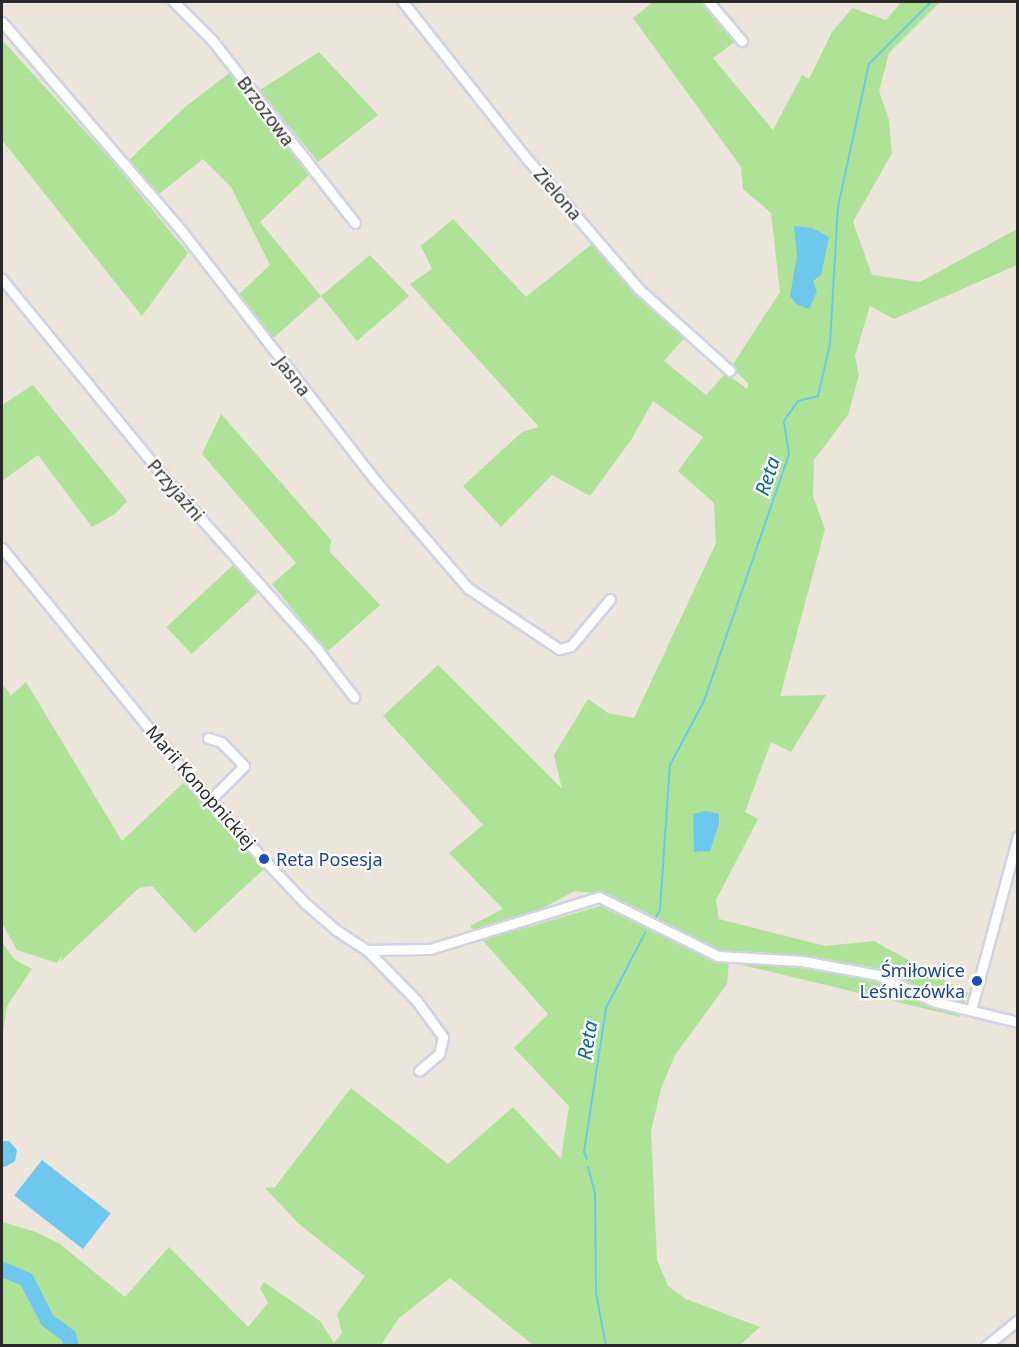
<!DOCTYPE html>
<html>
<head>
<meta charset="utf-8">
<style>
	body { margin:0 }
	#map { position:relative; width:1019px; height:1347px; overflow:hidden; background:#ebe5db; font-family:"Noto Sans",sans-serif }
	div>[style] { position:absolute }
	.green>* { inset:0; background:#aee297; transform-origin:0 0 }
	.water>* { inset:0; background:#6ec8ee; transform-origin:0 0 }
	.stream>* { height:2px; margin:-1px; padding:0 1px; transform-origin:1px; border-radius:1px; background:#6ec8ee }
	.river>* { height:15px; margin:-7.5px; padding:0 7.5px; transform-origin:7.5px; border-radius:7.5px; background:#6ec8ee }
	.roads { filter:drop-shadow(2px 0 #d0d3e2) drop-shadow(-2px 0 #d0d3e2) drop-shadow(0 2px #d0d3e2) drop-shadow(0 -2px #d0d3e2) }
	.street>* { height:9px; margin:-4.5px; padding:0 4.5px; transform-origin:4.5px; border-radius:4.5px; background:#fff }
	.dots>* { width:16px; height:16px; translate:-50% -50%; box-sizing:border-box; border:3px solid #fff; border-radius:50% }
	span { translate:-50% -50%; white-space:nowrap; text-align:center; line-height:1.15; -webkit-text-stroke:4.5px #fff; paint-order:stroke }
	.street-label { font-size:18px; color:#292929 }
	.transit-label { font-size:18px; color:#164399 }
	.left { translate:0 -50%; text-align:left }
	.right { translate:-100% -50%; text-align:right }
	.water-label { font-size:20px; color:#0e6598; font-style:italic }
	.frame { position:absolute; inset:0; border:3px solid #292929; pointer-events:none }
</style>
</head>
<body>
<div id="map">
	<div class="green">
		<i style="clip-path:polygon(evenodd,653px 2px,703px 2px,736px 41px,713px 58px,773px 130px,802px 75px,809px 79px,832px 32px,852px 8px,886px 20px,901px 2px,940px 2px,889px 53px,879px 91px,889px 120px,892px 153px,853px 222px,872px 275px,920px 282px,1017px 229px,1017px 265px,894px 319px,870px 306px,855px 356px,859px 375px,848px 415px,814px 460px,813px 496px,825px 529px,780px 696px,826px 695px,791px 752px,771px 742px,745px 812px,758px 819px,716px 900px,719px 919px,825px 946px,874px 941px,968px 993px,960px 1017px,729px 962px,727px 984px,675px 1055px,661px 1089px,651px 1131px,657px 1260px,668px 1286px,686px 1299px,760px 1327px,740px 1345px,533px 1345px,450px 1278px,399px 1318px,381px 1345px,2px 1345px,2px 1222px,36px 1232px,60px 1244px,125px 1297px,169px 1247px,248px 1327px,268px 1303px,260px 1288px,264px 1282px,320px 1321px,334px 1343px,342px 1333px,337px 1314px,365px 1276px,299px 1224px,265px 1188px,275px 1187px,351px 1088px,448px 1164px,513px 1107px,561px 1159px,569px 1106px,514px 1048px,548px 1014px,470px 926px,503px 909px,449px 853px,483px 825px,383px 716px,438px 665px,562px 789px,554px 755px,588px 699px,608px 713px,634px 718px,716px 543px,714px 503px,678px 471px,703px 437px,653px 401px,631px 440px,590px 496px,552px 475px,501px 527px,463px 486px,522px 432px,539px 427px,410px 284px,432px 269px,421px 246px,453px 219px,526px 297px,592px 244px,635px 292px,685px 337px,664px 361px,706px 395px,726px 373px,747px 389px,748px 383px,731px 367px,780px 292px,771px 213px,743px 189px,741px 167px,633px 18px,653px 2px,575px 891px,602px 894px,721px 954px,728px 961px,712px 960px,600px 906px,532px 926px,541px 909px,575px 891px)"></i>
		<i style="clip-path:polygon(2px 40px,113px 162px,188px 253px,142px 316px,2px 140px)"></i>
		<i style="clip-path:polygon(319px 52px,378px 115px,318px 162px,260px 90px)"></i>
		<i style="clip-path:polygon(232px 71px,309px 175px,260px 222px,321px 296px,370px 255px,409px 296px,357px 341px,321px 296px,272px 339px,238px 295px,270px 265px,231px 187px,203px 159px,159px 194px,128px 161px,185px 107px)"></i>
		<i style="clip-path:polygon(33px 385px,127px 501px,115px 514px,92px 527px,38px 455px,2px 481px,2px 405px)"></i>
		<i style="clip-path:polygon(221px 414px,331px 540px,330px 552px,380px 605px,327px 652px,272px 584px,296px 563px,202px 454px)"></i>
		<i style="left:233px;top:565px;width:37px;height:91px;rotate:47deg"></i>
		<i style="clip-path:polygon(26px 682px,122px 841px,183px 783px,265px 868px,195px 933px,152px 886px,139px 888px,60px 962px,63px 954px,57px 963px,17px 950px,2px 923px,2px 683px,11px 696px)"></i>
		<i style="clip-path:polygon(2px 942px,14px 959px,32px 969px,7px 1006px,2px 1038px)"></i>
	</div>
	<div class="water">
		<i style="clip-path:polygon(794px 226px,812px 228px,829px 237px,821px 275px,813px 281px,817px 291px,809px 309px,796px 304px,790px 296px,797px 255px)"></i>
		<i style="clip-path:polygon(706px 811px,719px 814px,719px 824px,710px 851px,694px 852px,693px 814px)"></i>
		<i style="clip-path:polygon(2px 1141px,9px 1141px,17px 1150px,15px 1161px,5px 1167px,2px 1167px)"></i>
		<i style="left:42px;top:1160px;width:87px;height:45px;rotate:38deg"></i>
	</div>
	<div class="stream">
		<i style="left:656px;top:917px;width:8px;rotate:-60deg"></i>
		<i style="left:660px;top:910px;width:145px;rotate:-86.1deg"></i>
		<i style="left:670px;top:765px;width:72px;rotate:-62deg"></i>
		<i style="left:704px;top:701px;width:261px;rotate:-71deg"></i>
		<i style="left:789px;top:454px;width:33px;rotate:-99deg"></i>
		<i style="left:784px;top:421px;width:24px;rotate:-55deg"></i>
		<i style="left:798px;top:401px;width:21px;rotate:-14deg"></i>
		<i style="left:818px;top:396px;width:53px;rotate:-77deg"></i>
		<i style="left:830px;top:344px;width:137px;rotate:-86.7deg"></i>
		<i style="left:838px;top:207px;width:146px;rotate:-77.8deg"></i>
		<i style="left:869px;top:64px;width:88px;rotate:-45deg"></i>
		<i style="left:587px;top:1159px;width:8px;rotate:-113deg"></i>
		<i style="left:584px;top:1152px;width:146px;rotate:-81.3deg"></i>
		<i style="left:606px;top:1008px;width:85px;rotate:-62.5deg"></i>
		<i style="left:588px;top:1167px;width:27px;rotate:75deg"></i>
		<i style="left:595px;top:1193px;width:100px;rotate:89.4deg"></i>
		<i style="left:596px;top:1293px;width:54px;rotate:79.3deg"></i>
	</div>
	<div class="river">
		<i style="left:2px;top:1269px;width:26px;rotate:23deg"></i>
		<i style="left:26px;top:1279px;width:46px;rotate:62.9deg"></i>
		<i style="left:47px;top:1320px;width:26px;rotate:36deg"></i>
		<i style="left:68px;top:1335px;width:11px;rotate:75deg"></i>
	</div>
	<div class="roads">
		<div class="street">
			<i style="left:174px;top:2px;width:54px;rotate:45deg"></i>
			<i style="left:212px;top:40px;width:232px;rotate:52deg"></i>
			<i style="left:403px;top:2px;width:201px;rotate:51.7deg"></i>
			<i style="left:528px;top:160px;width:170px;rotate:49.3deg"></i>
			<i style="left:639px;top:289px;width:122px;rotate:42deg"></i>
			<i style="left:709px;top:2px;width:51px;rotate:49.8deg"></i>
			<i style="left:2px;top:22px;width:274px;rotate:49.3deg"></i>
			<i style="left:181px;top:230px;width:316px;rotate:52.2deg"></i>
			<i style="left:375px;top:480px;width:143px;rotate:49.3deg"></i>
			<i style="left:468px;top:588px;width:110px;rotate:33.8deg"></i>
			<i style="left:559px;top:649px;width:12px;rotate:-14deg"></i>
			<i style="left:571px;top:646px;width:61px;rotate:-50.3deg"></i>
			<i style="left:2px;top:279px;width:254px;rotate:50.7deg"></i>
			<i style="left:163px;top:476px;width:232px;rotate:48.3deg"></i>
			<i style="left:317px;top:649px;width:61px;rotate:52.4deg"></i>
			<i style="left:2px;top:548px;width:323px;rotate:50.8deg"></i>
			<i style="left:206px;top:798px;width:144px;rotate:46.7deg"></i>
			<i style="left:305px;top:903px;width:41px;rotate:41.1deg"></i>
			<i style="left:336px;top:930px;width:37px;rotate:33deg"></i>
			<i style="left:367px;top:950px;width:63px;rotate:-0.9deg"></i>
			<i style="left:430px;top:949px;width:177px;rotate:-17.1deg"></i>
			<i style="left:599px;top:897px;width:133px;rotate:26.4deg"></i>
			<i style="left:718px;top:956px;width:84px;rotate:3.4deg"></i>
			<i style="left:802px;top:961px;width:77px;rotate:10.4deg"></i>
			<i style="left:878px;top:975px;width:64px;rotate:25deg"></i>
			<i style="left:936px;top:1002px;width:84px;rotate:13.7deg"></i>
			<i style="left:208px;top:738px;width:14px;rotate:17deg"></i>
			<i style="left:221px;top:742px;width:33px;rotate:46deg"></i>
			<i style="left:244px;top:766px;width:49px;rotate:135deg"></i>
			<i style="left:367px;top:950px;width:70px;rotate:45.6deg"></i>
			<i style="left:416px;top:1000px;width:46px;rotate:53.9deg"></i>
			<i style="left:443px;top:1037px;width:17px;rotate:103deg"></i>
			<i style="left:439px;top:1054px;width:26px;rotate:140deg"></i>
			<i style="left:971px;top:1010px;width:180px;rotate:-74.9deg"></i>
			<i style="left:986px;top:1346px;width:41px;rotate:-39.1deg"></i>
		</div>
	</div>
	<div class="dots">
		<i style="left:264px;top:859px;background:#1a4fb4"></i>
		<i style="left:977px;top:981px;background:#1a4fb4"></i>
	</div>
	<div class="street-label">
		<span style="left:266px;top:111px;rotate:53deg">Brzozowa</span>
		<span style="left:558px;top:194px;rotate:49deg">Zielona</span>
		<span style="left:293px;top:376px;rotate:52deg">Jasna</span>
		<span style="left:176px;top:490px;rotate:49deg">Przyjaźni</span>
		<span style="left:201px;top:787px;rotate:49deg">Marii Konopnickiej</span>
	</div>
	<div class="transit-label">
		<span class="left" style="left:276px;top:859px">Reta Posesja</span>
		<span class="right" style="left:965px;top:981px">Śmiłowice<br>Leśniczówka</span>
	</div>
	<div class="water-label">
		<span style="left:767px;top:476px;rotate:-72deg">Reta</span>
		<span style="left:587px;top:1040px;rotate:-81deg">Reta</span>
	</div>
	<div class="frame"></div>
</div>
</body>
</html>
